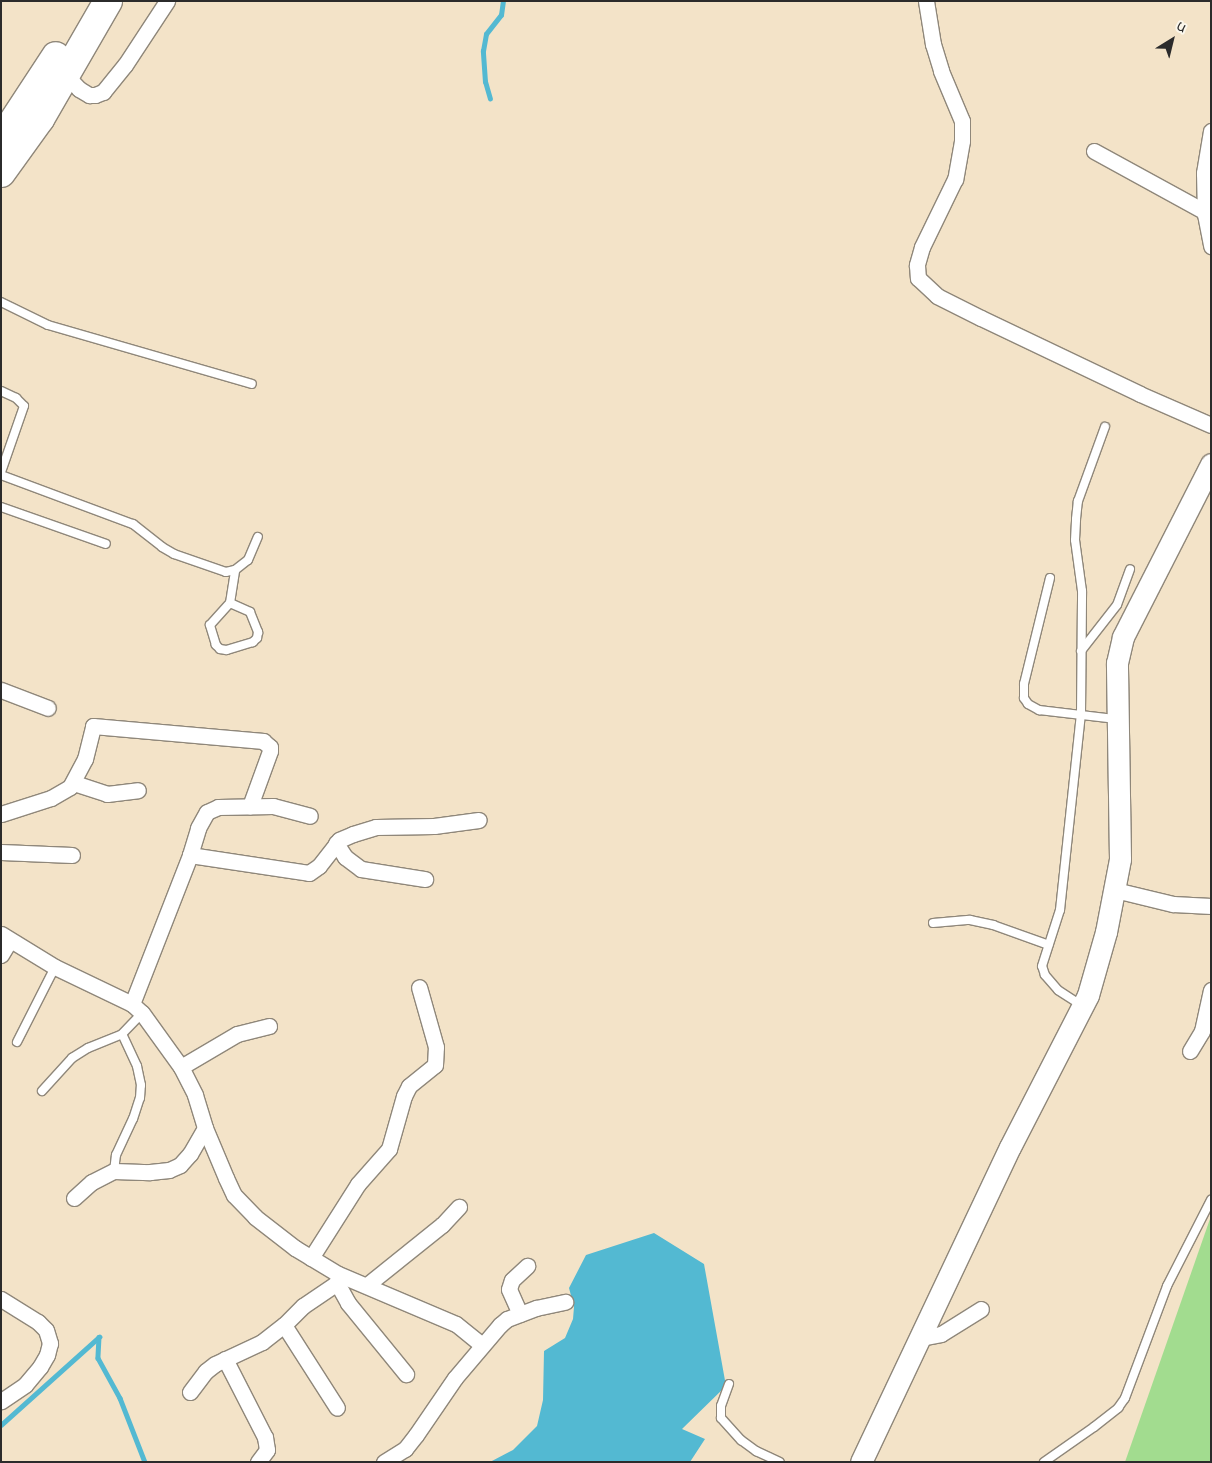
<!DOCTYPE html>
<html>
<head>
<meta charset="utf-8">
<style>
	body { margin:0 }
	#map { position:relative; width:1212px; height:1463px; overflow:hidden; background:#f3e3c8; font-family:"Indie Flower",sans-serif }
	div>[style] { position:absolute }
	.green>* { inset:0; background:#a2dc8f }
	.water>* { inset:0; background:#53b9d2 }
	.stream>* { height:4.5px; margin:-2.25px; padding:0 2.25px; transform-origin:2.25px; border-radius:2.25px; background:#53b9d2 }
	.roads { filter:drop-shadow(1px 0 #8f877a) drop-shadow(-1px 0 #8f877a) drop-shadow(0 1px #8f877a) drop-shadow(0 -1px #8f877a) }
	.lane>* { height:8px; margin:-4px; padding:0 4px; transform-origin:4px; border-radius:4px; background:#fff }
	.street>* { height:15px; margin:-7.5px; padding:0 7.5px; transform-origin:7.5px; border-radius:7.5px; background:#fff }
	.secondary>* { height:21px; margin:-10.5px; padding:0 10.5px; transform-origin:10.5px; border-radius:10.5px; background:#fff }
	.highway>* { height:28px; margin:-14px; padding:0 14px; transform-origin:14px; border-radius:14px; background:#fff }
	span { translate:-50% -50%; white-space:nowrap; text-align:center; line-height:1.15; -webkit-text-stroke:4px #fbf7ec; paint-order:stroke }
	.frame { position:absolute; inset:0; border:2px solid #2b2b2b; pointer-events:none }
	.north { position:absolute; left:1147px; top:15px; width:50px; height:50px; -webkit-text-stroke:4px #fbf7ec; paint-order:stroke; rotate:36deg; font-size:14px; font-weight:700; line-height:20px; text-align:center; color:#2b2b2b }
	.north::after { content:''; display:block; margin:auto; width:18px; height:22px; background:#2b2b2b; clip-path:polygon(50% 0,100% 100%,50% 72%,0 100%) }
</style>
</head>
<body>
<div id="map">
	<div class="green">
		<i style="clip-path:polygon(1211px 1216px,1211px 1462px,1125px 1462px)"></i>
	</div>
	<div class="water">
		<i style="clip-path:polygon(654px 1233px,704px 1264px,726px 1386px,682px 1429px,705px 1439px,690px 1462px,490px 1462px,513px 1450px,537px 1426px,543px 1400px,544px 1351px,565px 1338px,573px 1319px,574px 1307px,569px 1288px,586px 1255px)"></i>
	</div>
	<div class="stream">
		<i style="left:490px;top:99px;width:18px;rotate:-106deg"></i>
		<i style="left:485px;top:82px;width:31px;rotate:-94deg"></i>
		<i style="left:483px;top:51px;width:17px;rotate:-80deg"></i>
		<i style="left:486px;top:34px;width:24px;rotate:-52deg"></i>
		<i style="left:501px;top:15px;width:14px;rotate:-82deg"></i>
		<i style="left:1px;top:1425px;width:132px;rotate:-41.9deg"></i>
		<i style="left:99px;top:1337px;width:21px;rotate:93deg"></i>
		<i style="left:98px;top:1358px;width:46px;rotate:61.2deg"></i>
		<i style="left:120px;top:1398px;width:69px;rotate:68.7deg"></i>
	</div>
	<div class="roads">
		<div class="lane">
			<i style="left:1px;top:302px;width:52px;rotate:26.1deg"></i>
			<i style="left:48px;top:325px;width:212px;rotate:16.1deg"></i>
			<i style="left:1px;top:391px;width:17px;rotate:25deg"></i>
			<i style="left:16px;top:398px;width:11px;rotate:45deg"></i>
			<i style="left:24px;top:406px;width:70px;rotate:109.2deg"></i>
			<i style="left:1px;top:475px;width:141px;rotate:20.4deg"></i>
			<i style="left:133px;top:524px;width:37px;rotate:38deg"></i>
			<i style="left:162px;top:547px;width:14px;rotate:30deg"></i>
			<i style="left:174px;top:554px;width:55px;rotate:19.1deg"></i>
			<i style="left:226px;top:572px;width:9px;rotate:-13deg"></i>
			<i style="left:235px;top:570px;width:16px;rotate:-38deg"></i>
			<i style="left:248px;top:560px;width:25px;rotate:-67deg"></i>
			<i style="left:1px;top:507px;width:111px;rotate:19.4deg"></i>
			<i style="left:1050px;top:578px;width:109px;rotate:103.8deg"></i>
			<i style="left:1024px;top:684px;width:14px;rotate:90deg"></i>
			<i style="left:1024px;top:698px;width:7px;rotate:56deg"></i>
			<i style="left:1028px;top:704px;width:13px;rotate:29deg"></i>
			<i style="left:1039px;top:710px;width:78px;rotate:6.7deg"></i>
			<i style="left:230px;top:603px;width:22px;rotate:24deg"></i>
			<i style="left:250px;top:612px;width:22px;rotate:68deg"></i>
			<i style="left:258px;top:632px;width:6px;rotate:99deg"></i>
			<i style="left:257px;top:638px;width:6px;rotate:135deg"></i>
			<i style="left:253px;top:642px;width:28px;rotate:163deg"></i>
			<i style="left:226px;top:650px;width:6px;rotate:-171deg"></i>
			<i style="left:220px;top:649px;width:6px;rotate:-135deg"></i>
			<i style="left:216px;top:645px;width:21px;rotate:-107deg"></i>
			<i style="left:210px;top:625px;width:30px;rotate:-48deg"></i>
			<i style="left:230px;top:603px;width:33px;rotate:-81deg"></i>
			<i style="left:1081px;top:651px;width:58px;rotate:-52deg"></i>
			<i style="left:1117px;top:605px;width:38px;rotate:-70deg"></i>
			<i style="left:933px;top:923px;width:37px;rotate:-5deg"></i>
			<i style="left:970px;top:920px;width:24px;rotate:12deg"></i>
			<i style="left:993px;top:925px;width:59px;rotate:19.7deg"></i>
			<i style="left:1081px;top:1005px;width:27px;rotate:-147deg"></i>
			<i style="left:1058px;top:990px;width:20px;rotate:-131deg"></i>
			<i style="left:1045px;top:975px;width:9px;rotate:-108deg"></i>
			<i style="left:1042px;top:966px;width:59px;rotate:-72.2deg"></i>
			<i style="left:1060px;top:910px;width:197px;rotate:-83.9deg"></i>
			<i style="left:1081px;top:714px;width:123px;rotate:-89.5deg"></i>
			<i style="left:1082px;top:591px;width:51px;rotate:-97.8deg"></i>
			<i style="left:1075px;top:540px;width:21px;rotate:-87deg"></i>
			<i style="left:1076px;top:519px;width:18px;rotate:-84deg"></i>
			<i style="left:1078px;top:501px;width:79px;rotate:-70deg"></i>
			<i style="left:17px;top:1042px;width:84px;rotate:-63.1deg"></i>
			<i style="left:42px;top:1091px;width:45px;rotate:-47.7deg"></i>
			<i style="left:72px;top:1058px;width:19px;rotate:-32deg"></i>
			<i style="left:88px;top:1048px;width:37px;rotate:-22deg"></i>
			<i style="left:122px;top:1034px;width:29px;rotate:-46deg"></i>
			<i style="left:114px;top:1171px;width:16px;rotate:-83deg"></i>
			<i style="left:116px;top:1155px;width:40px;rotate:-65deg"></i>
			<i style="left:133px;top:1119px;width:22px;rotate:-72deg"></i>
			<i style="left:140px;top:1098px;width:13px;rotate:-86deg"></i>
			<i style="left:141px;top:1085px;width:19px;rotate:-102deg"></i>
			<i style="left:137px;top:1066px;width:35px;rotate:-115deg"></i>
			<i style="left:729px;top:1384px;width:23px;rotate:110deg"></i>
			<i style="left:721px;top:1406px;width:12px;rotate:90deg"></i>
			<i style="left:721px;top:1418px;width:30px;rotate:48deg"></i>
			<i style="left:741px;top:1440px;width:19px;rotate:36deg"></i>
			<i style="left:756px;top:1451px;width:26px;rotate:25deg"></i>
			<i style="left:1044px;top:1462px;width:61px;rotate:-35deg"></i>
			<i style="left:1094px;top:1427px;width:31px;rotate:-38deg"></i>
			<i style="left:1118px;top:1408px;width:12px;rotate:-55deg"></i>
			<i style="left:1125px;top:1398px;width:120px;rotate:-69.4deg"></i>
			<i style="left:1167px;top:1286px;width:97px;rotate:-62.9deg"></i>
		</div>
		<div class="street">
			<i style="left:926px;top:1px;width:44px;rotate:80.8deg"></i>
			<i style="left:933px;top:44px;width:28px;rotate:73deg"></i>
			<i style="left:941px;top:71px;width:54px;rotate:67.2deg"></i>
			<i style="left:962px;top:121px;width:20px;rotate:90deg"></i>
			<i style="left:962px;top:141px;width:39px;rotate:100deg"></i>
			<i style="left:955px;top:179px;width:76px;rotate:115.9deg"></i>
			<i style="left:922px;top:247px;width:19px;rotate:106deg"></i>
			<i style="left:917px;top:265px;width:13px;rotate:86deg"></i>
			<i style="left:918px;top:278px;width:26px;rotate:43deg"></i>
			<i style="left:937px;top:296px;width:49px;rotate:26.6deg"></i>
			<i style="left:981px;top:318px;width:176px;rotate:25.5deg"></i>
			<i style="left:1140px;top:394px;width:77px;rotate:23.6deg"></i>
			<i style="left:66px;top:75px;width:19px;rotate:47deg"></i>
			<i style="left:79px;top:89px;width:12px;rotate:31deg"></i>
			<i style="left:89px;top:95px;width:6px"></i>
			<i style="left:95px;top:95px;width:9px;rotate:-21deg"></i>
			<i style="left:103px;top:92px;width:35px;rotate:-51deg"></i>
			<i style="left:125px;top:65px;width:77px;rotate:-56.7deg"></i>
			<i style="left:1211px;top:131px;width:43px;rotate:99.5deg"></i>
			<i style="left:1204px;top:173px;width:41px;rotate:88.6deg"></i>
			<i style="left:1205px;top:214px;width:33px;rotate:79deg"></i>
			<i style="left:1094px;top:151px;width:133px;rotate:28.7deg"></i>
			<i style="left:1px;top:690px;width:50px;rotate:21deg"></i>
			<i style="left:74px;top:783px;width:35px;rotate:18deg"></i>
			<i style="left:107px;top:794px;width:31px;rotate:-7deg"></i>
			<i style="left:1px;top:814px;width:52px;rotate:-17.7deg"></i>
			<i style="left:51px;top:798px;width:22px;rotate:-30deg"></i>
			<i style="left:70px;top:787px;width:32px;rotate:-62deg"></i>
			<i style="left:85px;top:759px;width:34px;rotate:-76deg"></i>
			<i style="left:93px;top:726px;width:171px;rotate:5deg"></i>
			<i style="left:263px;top:741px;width:9px;rotate:41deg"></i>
			<i style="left:270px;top:747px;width:4px;rotate:90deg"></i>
			<i style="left:270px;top:751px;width:59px;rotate:110deg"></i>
			<i style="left:336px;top:843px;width:17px;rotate:57deg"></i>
			<i style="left:345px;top:857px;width:20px;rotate:37deg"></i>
			<i style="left:361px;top:869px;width:65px;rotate:8.9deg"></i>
			<i style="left:1px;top:852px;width:71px;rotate:2.4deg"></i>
			<i style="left:190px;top:855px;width:120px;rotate:8.6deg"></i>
			<i style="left:309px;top:873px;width:12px;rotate:-35deg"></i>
			<i style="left:319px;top:866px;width:33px;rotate:-52deg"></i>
			<i style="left:339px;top:840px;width:15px;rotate:-23deg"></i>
			<i style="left:353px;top:834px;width:24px;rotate:-17deg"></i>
			<i style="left:376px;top:827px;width:58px;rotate:-1deg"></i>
			<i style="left:434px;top:826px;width:45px;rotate:-7.6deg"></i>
			<i style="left:1115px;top:890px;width:60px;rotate:13.6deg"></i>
			<i style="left:1173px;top:904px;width:38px;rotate:3deg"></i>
			<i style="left:1px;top:934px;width:63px;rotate:31.4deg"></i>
			<i style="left:55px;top:967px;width:85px;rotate:25.7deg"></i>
			<i style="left:132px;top:1004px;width:13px;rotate:42deg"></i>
			<i style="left:142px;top:1013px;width:67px;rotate:54.2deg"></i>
			<i style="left:181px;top:1067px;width:31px;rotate:63deg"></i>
			<i style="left:195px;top:1095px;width:34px;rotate:73deg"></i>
			<i style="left:205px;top:1128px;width:54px;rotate:67.2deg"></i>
			<i style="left:226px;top:1178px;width:19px;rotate:65deg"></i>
			<i style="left:234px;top:1195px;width:30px;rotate:46deg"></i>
			<i style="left:255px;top:1217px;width:51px;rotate:37.8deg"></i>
			<i style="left:295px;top:1248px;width:50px;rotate:31.2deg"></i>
			<i style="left:338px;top:1274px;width:128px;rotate:23deg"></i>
			<i style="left:456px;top:1324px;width:32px;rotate:39deg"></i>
			<i style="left:1px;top:955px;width:17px;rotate:-59deg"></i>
			<i style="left:132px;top:1004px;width:160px;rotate:-68.7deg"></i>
			<i style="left:190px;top:855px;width:28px;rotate:-73deg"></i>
			<i style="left:198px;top:828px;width:18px;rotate:-61deg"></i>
			<i style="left:207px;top:812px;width:12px;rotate:-24deg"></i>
			<i style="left:218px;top:807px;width:55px;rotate:-1deg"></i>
			<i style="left:273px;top:806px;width:38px;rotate:15deg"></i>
			<i style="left:1190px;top:1051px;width:23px;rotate:-59deg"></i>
			<i style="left:1202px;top:1031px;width:42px;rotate:-77.6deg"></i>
			<i style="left:181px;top:1067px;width:65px;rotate:-30.5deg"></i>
			<i style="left:237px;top:1034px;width:33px;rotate:-14deg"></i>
			<i style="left:74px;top:1198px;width:24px;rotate:-42deg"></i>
			<i style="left:92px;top:1182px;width:25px;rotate:-27deg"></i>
			<i style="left:114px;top:1171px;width:36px;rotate:2deg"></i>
			<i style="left:150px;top:1172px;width:19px;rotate:-6deg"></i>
			<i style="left:169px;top:1170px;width:12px;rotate:-24deg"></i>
			<i style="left:180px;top:1165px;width:15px;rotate:-48deg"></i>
			<i style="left:190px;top:1154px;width:30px;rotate:-60deg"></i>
			<i style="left:311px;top:1258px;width:88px;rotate:-57.6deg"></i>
			<i style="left:358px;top:1184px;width:47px;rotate:-48.5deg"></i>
			<i style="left:389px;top:1149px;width:55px;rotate:-74.2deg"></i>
			<i style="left:404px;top:1096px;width:11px;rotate:-63deg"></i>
			<i style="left:409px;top:1086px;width:33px;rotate:-39deg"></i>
			<i style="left:435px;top:1065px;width:18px;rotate:-87deg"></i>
			<i style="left:436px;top:1047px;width:62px;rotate:-105.8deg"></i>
			<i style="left:338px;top:1275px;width:8px;rotate:97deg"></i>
			<i style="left:337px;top:1283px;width:23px;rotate:61deg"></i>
			<i style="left:348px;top:1303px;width:92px;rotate:50.8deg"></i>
			<i style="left:367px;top:1285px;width:96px;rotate:-38.7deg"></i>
			<i style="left:442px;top:1225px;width:25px;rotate:-47deg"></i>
			<i style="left:1px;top:1299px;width:44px;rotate:31.9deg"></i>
			<i style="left:38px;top:1322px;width:11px;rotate:45deg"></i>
			<i style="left:46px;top:1330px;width:14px;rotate:73deg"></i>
			<i style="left:50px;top:1343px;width:12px;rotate:104deg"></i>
			<i style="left:47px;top:1355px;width:14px;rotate:120deg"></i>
			<i style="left:40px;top:1367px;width:23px;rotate:130deg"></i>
			<i style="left:25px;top:1385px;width:29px;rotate:146deg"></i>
			<i style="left:520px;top:1314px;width:27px;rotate:-114deg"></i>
			<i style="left:509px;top:1289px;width:9px;rotate:-72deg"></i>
			<i style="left:512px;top:1280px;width:21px;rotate:-43deg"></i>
			<i style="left:284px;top:1325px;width:98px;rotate:57.4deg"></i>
			<i style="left:921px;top:1338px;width:20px;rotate:-11deg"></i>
			<i style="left:941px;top:1334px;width:47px;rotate:-32deg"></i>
			<i style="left:225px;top:1359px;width:88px;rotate:62.9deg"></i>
			<i style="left:265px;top:1437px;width:13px;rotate:81deg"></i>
			<i style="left:267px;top:1450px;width:15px;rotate:127deg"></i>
			<i style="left:190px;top:1392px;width:26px;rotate:-53deg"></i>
			<i style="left:206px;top:1371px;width:11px;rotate:-38deg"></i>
			<i style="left:215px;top:1364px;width:52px;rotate:-25.1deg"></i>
			<i style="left:262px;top:1342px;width:28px;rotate:-38deg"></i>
			<i style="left:284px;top:1325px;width:27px;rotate:-45deg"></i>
			<i style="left:303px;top:1306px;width:41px;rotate:-34.1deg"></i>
			<i style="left:384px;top:1462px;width:25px;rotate:-32deg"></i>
			<i style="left:405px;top:1449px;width:18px;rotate:-52deg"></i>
			<i style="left:416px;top:1435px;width:69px;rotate:-55.6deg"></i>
			<i style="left:455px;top:1378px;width:70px;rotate:-49.7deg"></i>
			<i style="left:500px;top:1325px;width:9px;rotate:-41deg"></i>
			<i style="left:507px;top:1319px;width:31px;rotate:-21deg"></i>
			<i style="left:536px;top:1308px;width:30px;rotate:-12deg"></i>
		</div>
		<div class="secondary">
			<i style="left:861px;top:1462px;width:348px;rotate:-64.7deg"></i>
			<i style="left:1010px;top:1147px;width:171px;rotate:-62.8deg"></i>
			<i style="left:1088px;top:995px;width:66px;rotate:-74.1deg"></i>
			<i style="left:1106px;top:932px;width:74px;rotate:-79.1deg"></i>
			<i style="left:1120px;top:859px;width:196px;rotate:-90.9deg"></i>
			<i style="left:1117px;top:663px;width:27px;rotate:-77deg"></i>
			<i style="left:1123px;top:637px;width:194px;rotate:-63deg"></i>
		</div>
		<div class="highway">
			<i style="left:1px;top:140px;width:100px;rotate:-56.8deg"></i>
			<i style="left:1px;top:173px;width:67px;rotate:-54.2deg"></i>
			<i style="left:40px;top:119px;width:136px;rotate:-60deg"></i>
		</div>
	</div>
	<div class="frame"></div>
	<div class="north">U</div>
</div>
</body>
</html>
